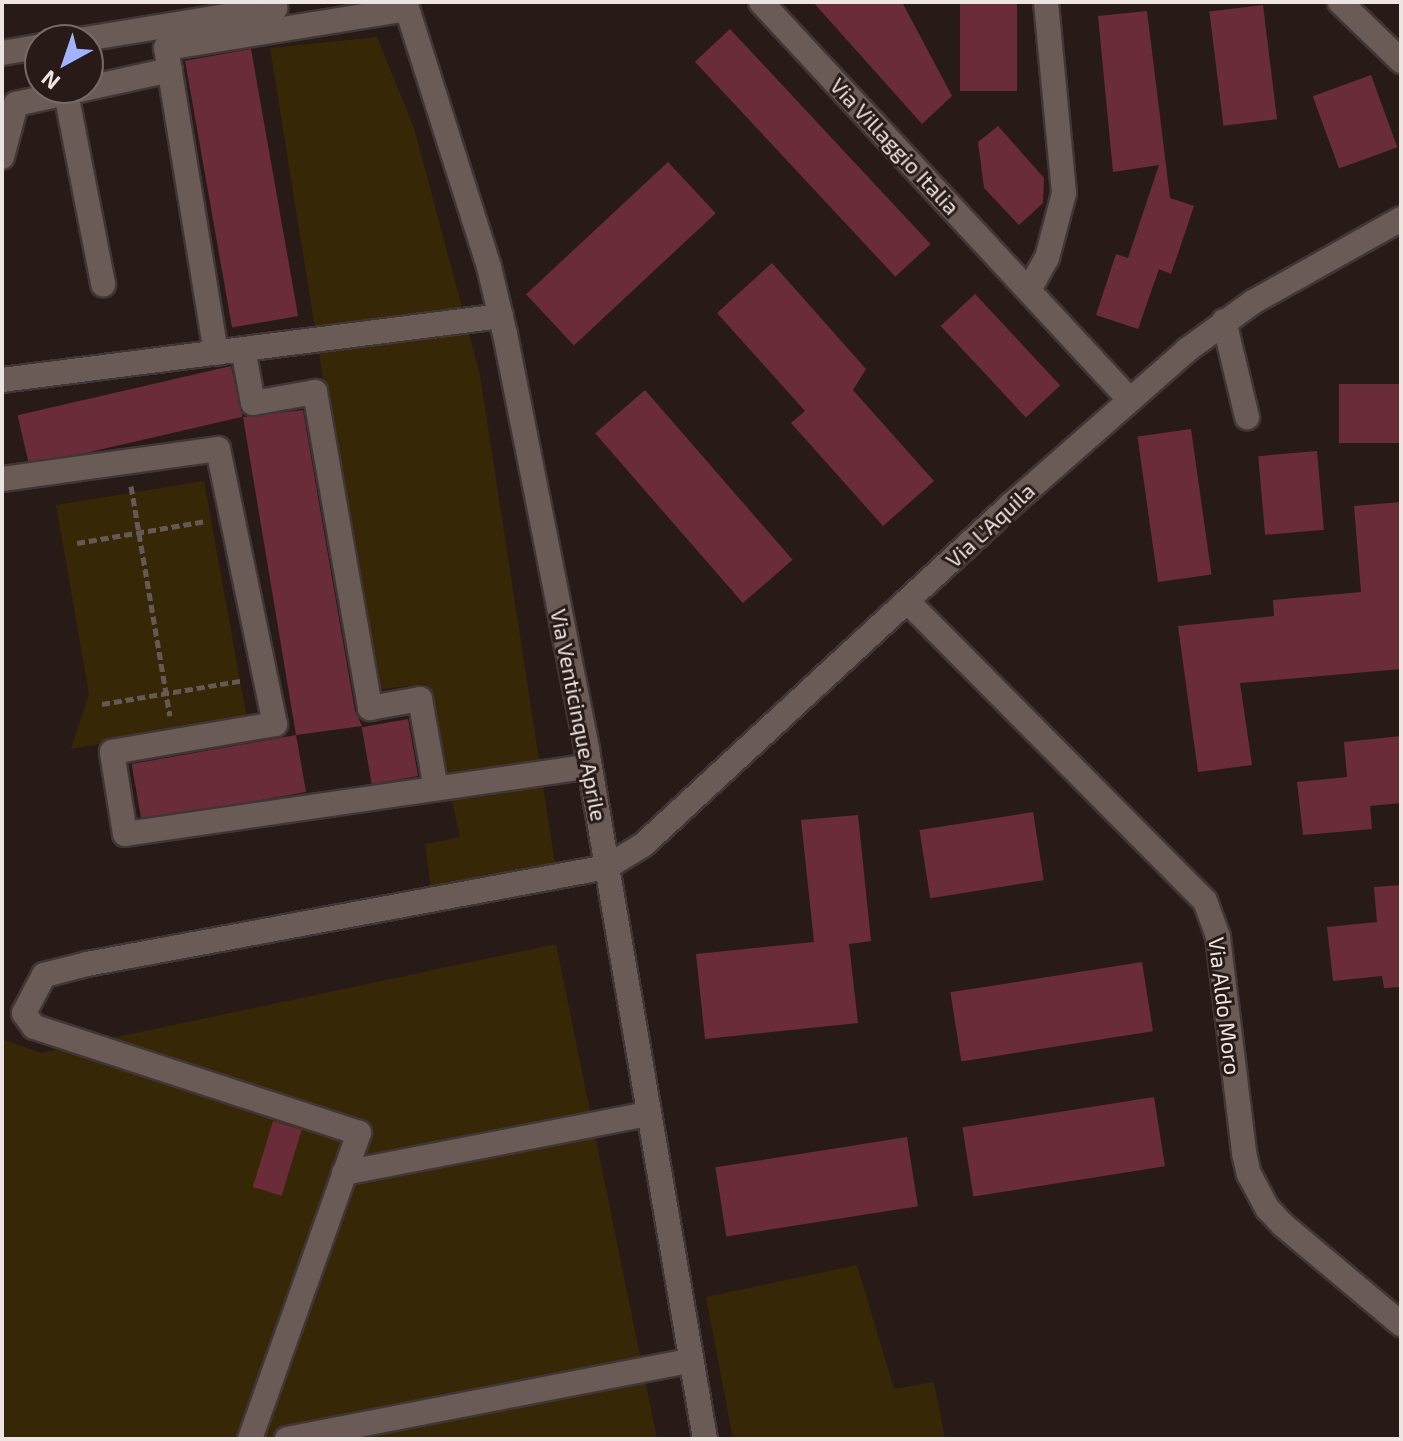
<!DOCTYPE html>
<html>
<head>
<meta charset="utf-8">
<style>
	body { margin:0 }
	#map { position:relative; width:1403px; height:1441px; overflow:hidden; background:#281a17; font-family:"Exo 2",sans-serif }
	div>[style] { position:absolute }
	.green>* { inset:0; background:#362707 }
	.building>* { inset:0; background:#6b2c39; transform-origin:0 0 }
	.path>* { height:5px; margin-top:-2.5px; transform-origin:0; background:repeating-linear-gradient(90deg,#655956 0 8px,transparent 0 12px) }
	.roads { filter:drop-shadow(2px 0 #413635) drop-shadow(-2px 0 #413635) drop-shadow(0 2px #413635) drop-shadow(0 -2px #413635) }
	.minor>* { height:24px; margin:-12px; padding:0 12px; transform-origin:12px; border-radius:12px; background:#6b5b57 }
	span { translate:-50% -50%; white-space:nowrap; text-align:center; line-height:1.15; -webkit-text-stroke:6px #281a17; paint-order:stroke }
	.street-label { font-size:22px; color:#eee5e2 }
	.frame { position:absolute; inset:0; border:4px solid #eee5e2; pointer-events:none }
	.north { position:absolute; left:24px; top:24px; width:80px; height:80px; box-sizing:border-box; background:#281a17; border:2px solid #776b68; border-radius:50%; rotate:220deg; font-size:22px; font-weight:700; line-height:32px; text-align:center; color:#eee5e2 }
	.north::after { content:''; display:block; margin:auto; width:28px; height:36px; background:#a1b3fd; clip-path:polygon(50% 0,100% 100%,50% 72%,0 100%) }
</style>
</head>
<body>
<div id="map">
	<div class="green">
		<i style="clip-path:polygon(377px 37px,414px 128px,480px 375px,555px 864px,431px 888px,425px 844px,460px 837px,426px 684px,373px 690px,270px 48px)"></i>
		<i style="clip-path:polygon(204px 481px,247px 719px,71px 749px,89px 694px,56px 505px)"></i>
		<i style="clip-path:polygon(556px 944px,657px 1439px,2px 1439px,2px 1039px,41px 1053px)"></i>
		<i style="clip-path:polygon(857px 1265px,894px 1389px,934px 1382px,945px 1439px,733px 1439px,706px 1297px)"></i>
	</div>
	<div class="building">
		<i style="clip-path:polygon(813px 2px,902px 2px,952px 96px,922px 124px)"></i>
		<i style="left:960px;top:2px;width:57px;height:89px"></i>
		<i style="left:1263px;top:5px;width:115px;height:54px;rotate:83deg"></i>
		<i style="clip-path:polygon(1147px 11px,1170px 198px,1194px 206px,1171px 274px,1159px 269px,1138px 329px,1096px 315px,1116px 254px,1128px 258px,1159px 165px,1113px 172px,1098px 16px)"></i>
		<i style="left:730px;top:29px;width:294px;height:48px;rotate:47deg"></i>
		<i style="left:251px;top:49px;width:271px;height:67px;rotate:80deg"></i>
		<i style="left:1371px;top:75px;width:77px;height:62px;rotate:70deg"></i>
		<i style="clip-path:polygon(998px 126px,1044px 178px,1043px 203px,1019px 225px,984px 188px,978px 142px)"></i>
		<i style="left:668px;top:162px;width:70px;height:194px;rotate:47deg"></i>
		<i style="clip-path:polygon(772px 263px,866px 369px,853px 390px,934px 481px,883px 526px,791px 423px,805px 411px,717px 313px)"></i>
		<i style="left:975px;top:294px;width:125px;height:47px;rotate:47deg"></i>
		<i style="left:231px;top:366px;width:52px;height:219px;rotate:77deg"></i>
		<i style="left:1401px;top:384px;width:59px;height:62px;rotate:90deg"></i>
		<i style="left:645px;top:390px;width:225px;height:66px;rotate:49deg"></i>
		<i style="clip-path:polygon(303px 410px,355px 711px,362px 726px,296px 735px,243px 417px)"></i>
		<i style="left:1191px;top:429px;width:147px;height:54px;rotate:82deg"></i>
		<i style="left:1317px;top:451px;width:79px;height:59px;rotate:85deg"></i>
		<i style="clip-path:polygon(1401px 502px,1401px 669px,1240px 683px,1252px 765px,1198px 772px,1178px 626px,1274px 616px,1273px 600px,1361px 592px,1354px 506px)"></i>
		<i style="left:408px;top:719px;width:58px;height:47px;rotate:80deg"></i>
		<i style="left:296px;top:735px;width:58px;height:167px;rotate:80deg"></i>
		<i style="clip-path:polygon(1401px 736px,1401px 803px,1370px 806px,1372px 829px,1303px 835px,1297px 782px,1347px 777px,1344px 742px)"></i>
		<i style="left:1033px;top:812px;width:69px;height:115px;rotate:81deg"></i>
		<i style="clip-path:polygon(858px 815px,871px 941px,849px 944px,858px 1023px,705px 1039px,696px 954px,814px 942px,801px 820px)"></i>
		<i style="clip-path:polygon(1401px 885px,1401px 987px,1384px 988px,1382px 976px,1333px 981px,1327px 927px,1377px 922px,1374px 887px)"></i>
		<i style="left:1142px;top:962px;width:70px;height:194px;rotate:81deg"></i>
		<i style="left:1154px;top:1097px;width:70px;height:194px;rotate:81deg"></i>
		<i style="left:273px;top:1121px;width:30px;height:69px;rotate:17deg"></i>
		<i style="left:907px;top:1137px;width:70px;height:194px;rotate:81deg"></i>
	</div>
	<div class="path">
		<i style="left:131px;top:486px;width:233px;rotate:80.4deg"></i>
		<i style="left:77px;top:543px;width:131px;rotate:-9.7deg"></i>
		<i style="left:102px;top:704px;width:140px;rotate:-9.5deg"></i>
	</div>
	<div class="roads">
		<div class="minor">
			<i style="left:405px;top:2px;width:278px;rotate:72.4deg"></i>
			<i style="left:489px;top:267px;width:69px;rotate:76.6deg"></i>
			<i style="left:505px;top:334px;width:424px;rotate:78.8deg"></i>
			<i style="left:587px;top:750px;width:699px;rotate:80.28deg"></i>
			<i style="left:761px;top:2px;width:541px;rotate:47.17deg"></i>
			<i style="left:1340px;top:2px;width:85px;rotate:44deg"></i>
			<i style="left:79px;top:40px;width:199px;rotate:-9.3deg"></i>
			<i style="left:275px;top:8px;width:6px;rotate:-99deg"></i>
			<i style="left:2px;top:53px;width:39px;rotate:-10deg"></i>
			<i style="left:88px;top:88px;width:84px;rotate:-12.4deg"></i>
			<i style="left:66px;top:93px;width:195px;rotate:79deg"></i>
			<i style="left:2px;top:157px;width:55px;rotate:-75.2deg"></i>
			<i style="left:16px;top:104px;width:74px;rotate:-12.5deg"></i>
			<i style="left:1029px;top:290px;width:37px;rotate:-61deg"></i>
			<i style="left:1047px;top:258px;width:67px;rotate:-75.3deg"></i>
			<i style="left:1064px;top:193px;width:192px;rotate:-95.4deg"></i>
			<i style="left:1224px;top:321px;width:99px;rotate:76.5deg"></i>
			<i style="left:243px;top:349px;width:55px;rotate:79.5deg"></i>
			<i style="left:253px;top:403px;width:63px;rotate:-10.1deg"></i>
			<i style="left:315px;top:392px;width:321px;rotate:80.1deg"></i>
			<i style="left:370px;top:708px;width:51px;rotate:-10.2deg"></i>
			<i style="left:420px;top:699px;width:91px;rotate:79.9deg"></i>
			<i style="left:216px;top:353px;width:309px;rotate:-99.3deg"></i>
			<i style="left:166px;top:48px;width:244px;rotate:-9.2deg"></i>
			<i style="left:2px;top:380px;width:503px;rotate:-7.31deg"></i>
			<i style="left:2px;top:479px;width:218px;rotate:-7.9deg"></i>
			<i style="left:218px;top:449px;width:281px;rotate:78.3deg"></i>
			<i style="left:275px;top:724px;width:165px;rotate:170.3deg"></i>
			<i style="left:112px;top:752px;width:83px;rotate:81deg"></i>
			<i style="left:125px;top:834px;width:469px;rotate:-8.3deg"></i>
			<i style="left:908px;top:602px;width:421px;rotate:45.2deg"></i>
			<i style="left:1205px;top:901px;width:38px;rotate:70deg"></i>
			<i style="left:1218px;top:937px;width:218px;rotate:83.1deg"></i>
			<i style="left:1244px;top:1153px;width:22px;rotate:77deg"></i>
			<i style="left:1249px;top:1174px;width:40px;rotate:62deg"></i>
			<i style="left:1268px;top:1209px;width:22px;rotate:47deg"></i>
			<i style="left:1283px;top:1225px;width:154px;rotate:40deg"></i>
			<i style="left:344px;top:1173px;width:309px;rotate:-11deg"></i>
			<i style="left:250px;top:1439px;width:325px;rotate:-70.4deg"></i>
			<i style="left:359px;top:1133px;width:342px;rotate:-161.9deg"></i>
			<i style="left:34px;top:1027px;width:17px;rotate:-126deg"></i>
			<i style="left:24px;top:1013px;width:43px;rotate:-62.2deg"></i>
			<i style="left:44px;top:975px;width:44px;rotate:-14.3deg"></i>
			<i style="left:87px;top:964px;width:529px;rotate:-10.57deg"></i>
			<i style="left:607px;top:867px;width:42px;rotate:-31.4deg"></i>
			<i style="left:643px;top:845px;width:504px;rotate:-42.75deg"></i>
			<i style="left:1013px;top:503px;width:232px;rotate:-41.3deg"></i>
			<i style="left:1187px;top:350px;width:82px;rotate:-36deg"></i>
			<i style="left:1253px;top:302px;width:170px;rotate:-29.3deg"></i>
			<i style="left:287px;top:1439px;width:410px;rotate:-11deg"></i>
		</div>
	</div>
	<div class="street-label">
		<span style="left:895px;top:146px;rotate:47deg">Via Villaggio Italia</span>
		<span style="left:990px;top:525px;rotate:-43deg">Via L'Aquila</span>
		<span style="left:579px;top:715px;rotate:79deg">Via Venticinque Aprile</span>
		<span style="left:1225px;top:1006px;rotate:83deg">Via Aldo Moro</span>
	</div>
	<div class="frame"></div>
	<div class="north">N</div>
</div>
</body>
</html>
